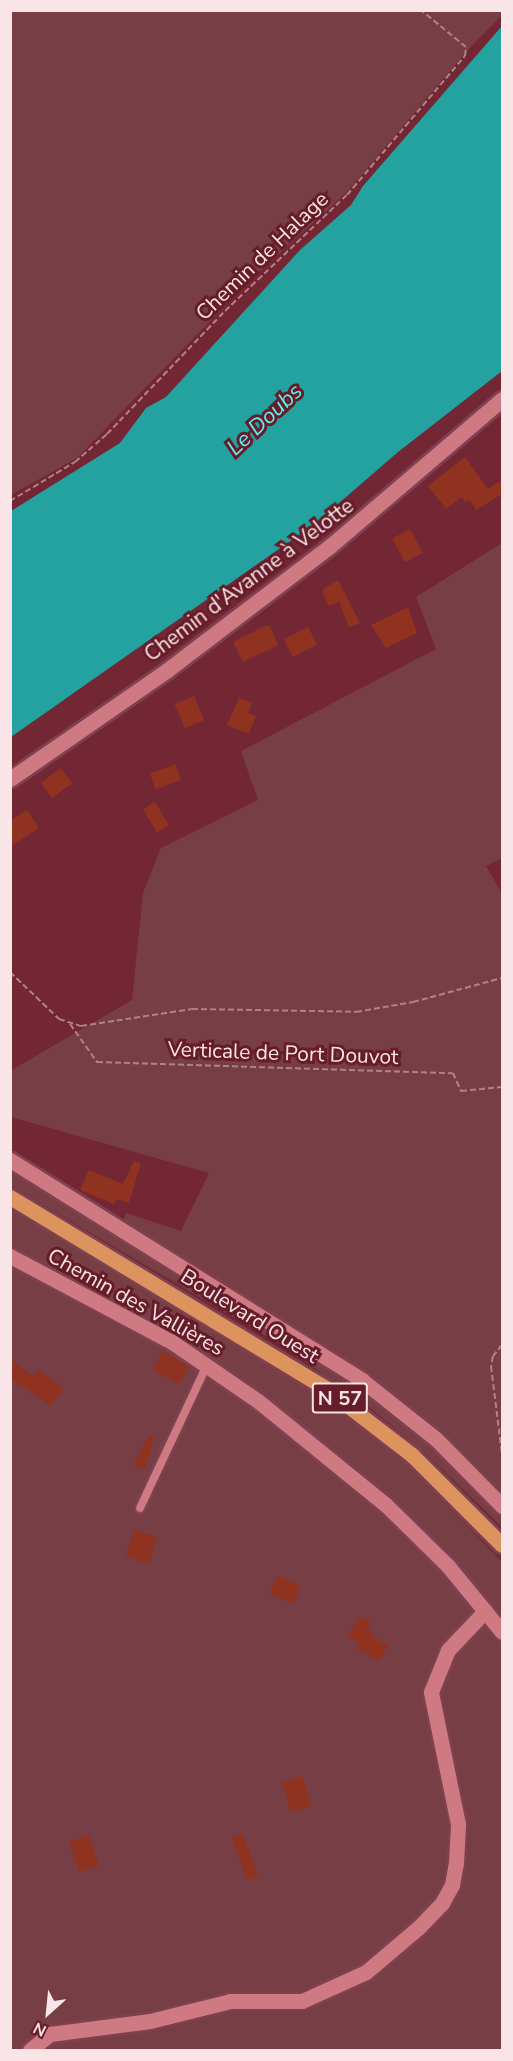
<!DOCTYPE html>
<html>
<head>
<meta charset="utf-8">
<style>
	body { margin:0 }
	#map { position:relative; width:513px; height:2061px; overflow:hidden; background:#732734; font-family:"Nunito Sans",sans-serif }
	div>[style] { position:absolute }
	.green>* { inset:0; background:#773f45 }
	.water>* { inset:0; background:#23a2a0 }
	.building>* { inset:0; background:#8f3320; transform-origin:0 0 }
	.path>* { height:2px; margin-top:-1px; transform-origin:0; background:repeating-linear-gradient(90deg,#b28188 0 6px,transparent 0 9px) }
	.roads { filter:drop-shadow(2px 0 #7f4150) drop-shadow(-2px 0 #7f4150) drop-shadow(0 2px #7f4150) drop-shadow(0 -2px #7f4150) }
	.lane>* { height:8px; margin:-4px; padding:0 4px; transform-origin:4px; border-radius:4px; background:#cf7a83 }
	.street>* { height:15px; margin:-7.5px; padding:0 7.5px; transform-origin:7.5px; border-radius:7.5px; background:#cf7a83 }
	.primary>* { height:15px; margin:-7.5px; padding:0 7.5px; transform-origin:7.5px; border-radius:7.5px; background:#dc935d }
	span { translate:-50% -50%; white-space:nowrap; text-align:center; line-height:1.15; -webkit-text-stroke:6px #671c2a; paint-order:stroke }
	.shield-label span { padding:2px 4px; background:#671c2a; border:2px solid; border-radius:4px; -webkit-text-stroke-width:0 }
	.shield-label { font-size:20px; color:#f9e5e7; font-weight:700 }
	.street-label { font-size:21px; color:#f9e5e7 }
	.water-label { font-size:22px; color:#59f2f0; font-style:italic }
	.frame { position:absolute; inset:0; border:12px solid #f9e5e7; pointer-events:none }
	.north { position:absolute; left:18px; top:1983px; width:60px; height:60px; -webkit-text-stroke:4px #671c2a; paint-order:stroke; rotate:207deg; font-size:16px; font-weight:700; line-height:24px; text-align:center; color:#f9e5e7 }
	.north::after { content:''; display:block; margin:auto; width:21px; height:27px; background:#f9e5e7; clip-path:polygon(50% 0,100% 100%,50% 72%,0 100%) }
</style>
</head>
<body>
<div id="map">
	<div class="green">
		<i style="clip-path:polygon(11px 10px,502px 10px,502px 15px,467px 51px,347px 192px,251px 279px,77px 458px,11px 495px)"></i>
		<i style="clip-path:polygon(502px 543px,502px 858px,486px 866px,502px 894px,502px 1499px,438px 1432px,123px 1223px,126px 1213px,181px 1231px,209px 1173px,11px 1117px,10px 1071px,132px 1000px,143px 893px,161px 848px,258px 800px,241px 751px,436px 649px,416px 597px)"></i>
		<i style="clip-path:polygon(10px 1167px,368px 1391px,453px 1460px,502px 1516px,502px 1527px,422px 1450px,359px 1399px,279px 1344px,11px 1186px)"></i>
		<i style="clip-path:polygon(10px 1209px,270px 1363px,342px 1412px,410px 1466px,502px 1562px,502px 1621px,422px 1530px,328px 1447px,210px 1357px,11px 1248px)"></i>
		<i style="clip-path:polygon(10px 1265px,208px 1373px,366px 1495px,429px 1555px,502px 1640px,502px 2050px,11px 2050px)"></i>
	</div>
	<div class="water">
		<i style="clip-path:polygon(502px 26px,502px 371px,398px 452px,316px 523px,11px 737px,11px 511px,120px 443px,146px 408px,166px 397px,300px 250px,351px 205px,363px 186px)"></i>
	</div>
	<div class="building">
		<i style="clip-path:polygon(465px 457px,488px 489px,502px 480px,502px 494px,476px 510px,470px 500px,465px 502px,462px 497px,446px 509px,428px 486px)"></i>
		<i style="left:410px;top:529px;width:27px;height:20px;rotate:62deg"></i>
		<i style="clip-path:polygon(338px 580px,360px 623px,349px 627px,339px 602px,329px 606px,323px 594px,323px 589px)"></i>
		<i style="clip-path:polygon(408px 607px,417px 633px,386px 648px,371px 625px)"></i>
		<i style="clip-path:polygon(265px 626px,270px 626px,278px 645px,243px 662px,233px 642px)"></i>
		<i style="left:308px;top:627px;width:20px;height:27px;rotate:63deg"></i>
		<i style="left:194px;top:696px;width:26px;height:21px;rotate:67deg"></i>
		<i style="clip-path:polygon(239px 698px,252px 703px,248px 713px,256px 716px,249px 734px,227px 725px)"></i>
		<i style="left:175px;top:764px;width:17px;height:27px;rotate:69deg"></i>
		<i style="left:61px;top:768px;width:19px;height:25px;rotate:54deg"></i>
		<i style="left:155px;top:802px;width:27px;height:14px;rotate:59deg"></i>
		<i style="clip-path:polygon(27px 810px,39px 828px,10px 847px,10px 821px)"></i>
		<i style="clip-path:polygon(134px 1161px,141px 1163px,129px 1203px,117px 1199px,114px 1204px,80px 1190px,89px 1170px,123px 1184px)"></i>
		<i style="left:163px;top:1351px;width:30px;height:21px;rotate:30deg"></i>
		<i style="clip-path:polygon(10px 1359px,33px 1376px,37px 1370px,64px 1388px,51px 1406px,10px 1378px)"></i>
		<i style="clip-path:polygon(149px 1435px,154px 1437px,145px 1469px,133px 1466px)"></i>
		<i style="left:134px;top:1530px;width:24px;height:28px;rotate:17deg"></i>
		<i style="left:277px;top:1576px;width:26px;height:19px;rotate:23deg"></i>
		<i style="clip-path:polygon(359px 1616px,371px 1622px,367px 1629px,374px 1632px,372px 1637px,388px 1645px,380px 1661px,356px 1649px,359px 1643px,348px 1637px)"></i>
		<i style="left:302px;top:1776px;width:31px;height:21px;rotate:73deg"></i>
		<i style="left:243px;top:1833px;width:46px;height:12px;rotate:71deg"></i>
		<i style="left:89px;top:1835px;width:32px;height:21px;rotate:72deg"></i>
	</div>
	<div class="path">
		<i style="left:10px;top:501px;width:76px;rotate:-31deg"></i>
		<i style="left:75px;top:462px;width:43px;rotate:-41.2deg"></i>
		<i style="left:107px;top:434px;width:170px;rotate:-46.2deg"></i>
		<i style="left:225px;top:311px;width:168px;rotate:-43.6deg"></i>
		<i style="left:347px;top:195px;width:182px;rotate:-49.7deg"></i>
		<i style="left:465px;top:56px;width:9px;rotate:-84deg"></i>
		<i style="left:466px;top:47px;width:58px;rotate:-140.6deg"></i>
		<i style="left:10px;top:972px;width:68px;rotate:43.8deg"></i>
		<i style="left:59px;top:1019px;width:23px;rotate:18deg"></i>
		<i style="left:81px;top:1026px;width:112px;rotate:-8.7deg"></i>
		<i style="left:192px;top:1009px;width:164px;rotate:1deg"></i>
		<i style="left:356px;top:1012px;width:58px;rotate:-10deg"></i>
		<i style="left:413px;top:1002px;width:92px;rotate:-15.1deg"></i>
		<i style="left:70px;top:1024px;width:47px;rotate:54.6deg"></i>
		<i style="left:97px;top:1062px;width:356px;rotate:1.8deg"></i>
		<i style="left:453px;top:1073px;width:20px;rotate:66deg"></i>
		<i style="left:461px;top:1091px;width:41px;rotate:-5.6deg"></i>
		<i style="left:502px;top:1345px;width:14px;rotate:129deg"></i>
		<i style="left:493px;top:1356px;width:10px;rotate:101deg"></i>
		<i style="left:491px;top:1366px;width:89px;rotate:82.9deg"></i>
	</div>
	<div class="roads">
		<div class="lane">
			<i style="left:140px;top:1508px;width:158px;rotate:-64.9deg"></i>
		</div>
		<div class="street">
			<i style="left:10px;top:779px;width:190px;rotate:-34.7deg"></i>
			<i style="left:166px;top:671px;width:205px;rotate:-37.3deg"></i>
			<i style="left:329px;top:547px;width:228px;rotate:-40.5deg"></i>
			<i style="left:10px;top:1160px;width:416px;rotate:32deg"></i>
			<i style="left:363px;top:1381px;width:93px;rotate:38.5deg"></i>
			<i style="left:436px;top:1439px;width:94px;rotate:45.4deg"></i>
			<i style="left:10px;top:1256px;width:183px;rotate:28deg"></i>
			<i style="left:172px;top:1342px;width:104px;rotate:34.5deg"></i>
			<i style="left:258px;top:1401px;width:165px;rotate:39.1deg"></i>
			<i style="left:386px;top:1505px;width:87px;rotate:44.5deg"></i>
			<i style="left:448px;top:1566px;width:85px;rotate:50.7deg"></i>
			<i style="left:30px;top:2050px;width:26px;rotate:-39deg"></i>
			<i style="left:50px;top:2034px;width:101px;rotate:-7.4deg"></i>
			<i style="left:150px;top:2021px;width:82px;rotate:-14deg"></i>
			<i style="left:230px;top:2001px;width:72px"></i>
			<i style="left:302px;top:2001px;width:70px;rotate:-24.4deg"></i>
			<i style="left:366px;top:1972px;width:70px;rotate:-40.3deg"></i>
			<i style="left:419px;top:1927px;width:33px;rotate:-46deg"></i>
			<i style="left:442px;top:1903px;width:21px;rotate:-61deg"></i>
			<i style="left:452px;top:1885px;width:22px;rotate:-80deg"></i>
			<i style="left:456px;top:1863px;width:39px;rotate:-87deg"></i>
			<i style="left:458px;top:1824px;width:135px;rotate:-101.6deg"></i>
			<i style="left:431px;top:1692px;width:45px;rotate:-68deg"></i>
			<i style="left:448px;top:1650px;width:54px;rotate:-46.5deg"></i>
		</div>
		<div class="primary">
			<i style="left:10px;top:1197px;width:368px;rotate:31.2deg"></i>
			<i style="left:325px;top:1388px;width:110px;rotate:37.6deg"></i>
			<i style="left:412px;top:1455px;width:127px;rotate:45deg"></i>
		</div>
	</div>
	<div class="shield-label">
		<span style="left:340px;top:1398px">N 57</span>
	</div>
	<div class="street-label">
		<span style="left:262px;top:256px;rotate:-44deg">Chemin de Halage</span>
		<span style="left:249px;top:580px;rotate:-37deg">Chemin d'Avanne à Velotte</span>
		<span style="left:283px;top:1053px;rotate:2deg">Verticale de Port Douvot</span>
		<span style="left:136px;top:1302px;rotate:29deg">Chemin des Vallières</span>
		<span style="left:250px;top:1316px;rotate:32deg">Boulevard Ouest</span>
	</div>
	<div class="water-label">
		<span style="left:265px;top:420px;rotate:-43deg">Le Doubs</span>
	</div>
	<div class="frame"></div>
	<div class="north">N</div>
</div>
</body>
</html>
